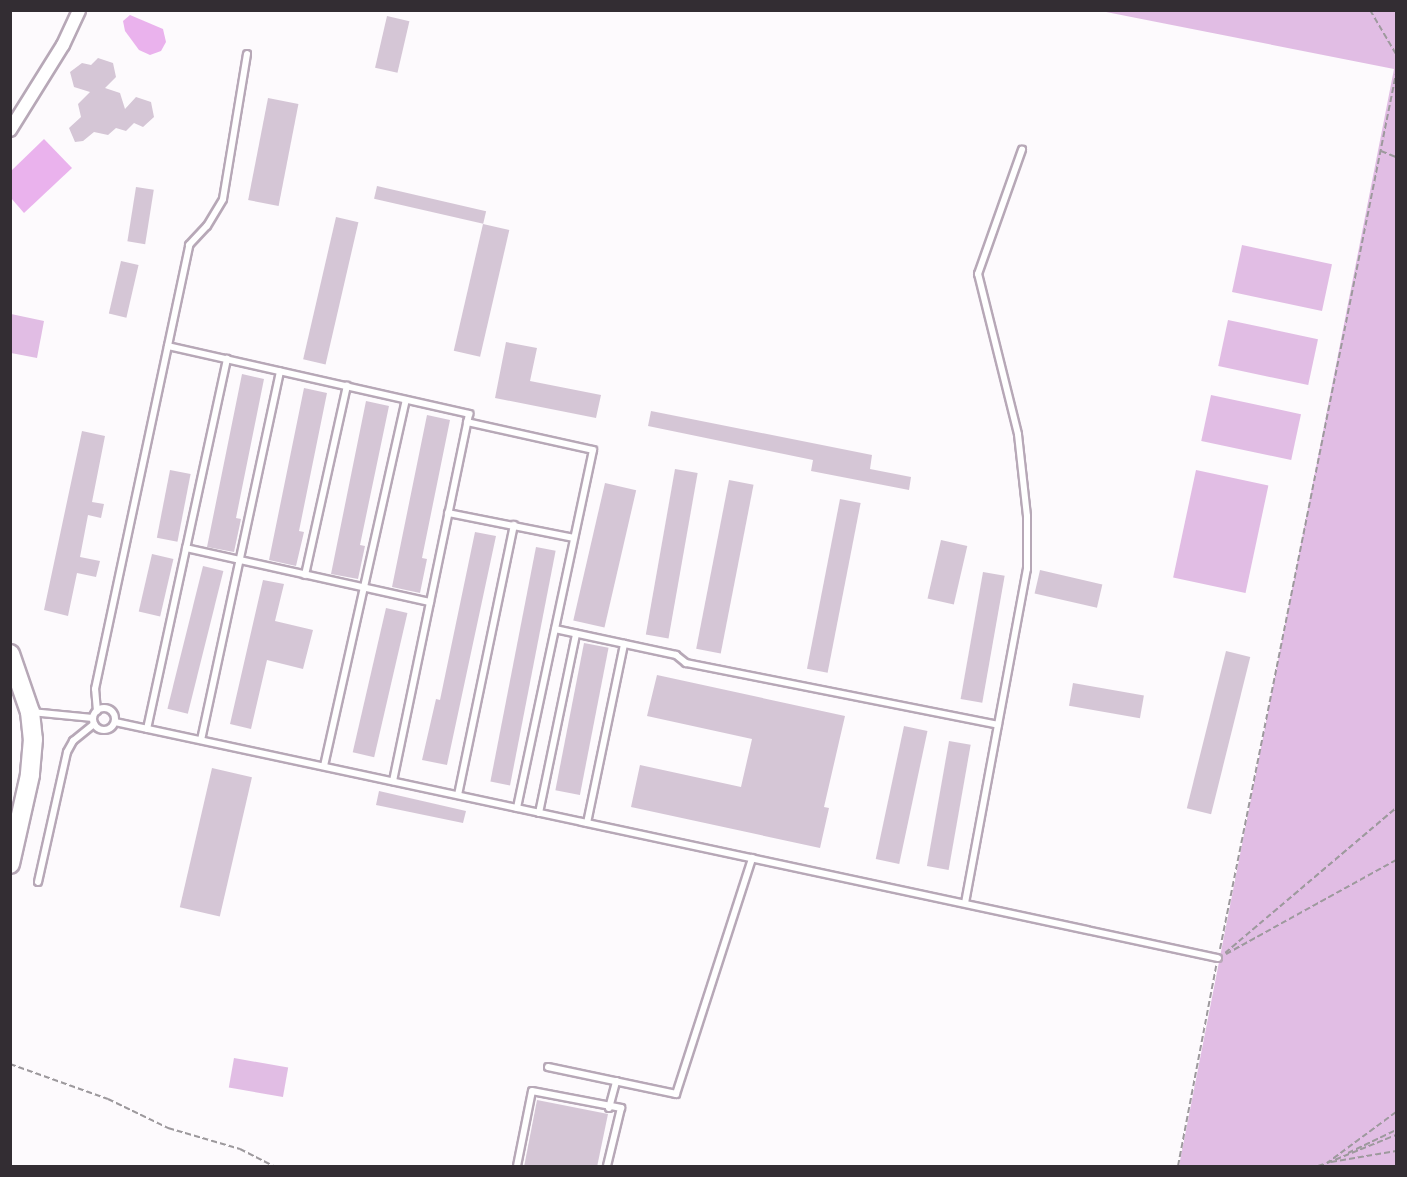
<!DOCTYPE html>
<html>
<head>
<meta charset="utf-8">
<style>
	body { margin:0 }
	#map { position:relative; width:1407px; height:1177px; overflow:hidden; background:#fdfafd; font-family:Rubik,sans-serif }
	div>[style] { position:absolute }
	.green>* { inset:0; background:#e1bde4; transform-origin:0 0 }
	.water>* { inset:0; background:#eab2ed }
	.building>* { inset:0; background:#d5c6d6; transform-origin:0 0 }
	.path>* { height:2px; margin-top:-1px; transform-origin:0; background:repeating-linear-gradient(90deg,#9d999d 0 6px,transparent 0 9px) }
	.roads { filter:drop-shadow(2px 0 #b7a8b7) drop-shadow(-2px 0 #b7a8b7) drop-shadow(0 2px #b7a8b7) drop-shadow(0 -2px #b7a8b7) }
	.lane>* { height:6px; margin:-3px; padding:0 3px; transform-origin:3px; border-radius:3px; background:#fff }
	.lane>.ring { margin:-3px; padding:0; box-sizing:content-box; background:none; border:6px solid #fff; border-radius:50% }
	.street>* { height:12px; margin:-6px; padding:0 6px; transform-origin:6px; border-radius:6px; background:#fff }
	.secondary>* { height:18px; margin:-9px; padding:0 9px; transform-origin:9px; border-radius:9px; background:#fff }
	span { translate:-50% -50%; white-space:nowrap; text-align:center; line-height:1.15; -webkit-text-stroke:4.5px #fff; paint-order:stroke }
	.frame { position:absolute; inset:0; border:12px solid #332d33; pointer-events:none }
</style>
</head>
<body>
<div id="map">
	<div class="green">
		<i style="clip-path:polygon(1101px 11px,1396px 11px,1396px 1166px,1179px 1166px,1394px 69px)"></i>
		<i style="left:1242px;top:245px;width:92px;height:48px;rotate:12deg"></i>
		<i style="clip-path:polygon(11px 314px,44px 321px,37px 358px,11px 353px)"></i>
		<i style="left:1228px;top:320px;width:92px;height:47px;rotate:12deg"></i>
		<i style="left:1211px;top:395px;width:92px;height:47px;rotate:12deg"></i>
		<i style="left:1196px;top:470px;width:74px;height:110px;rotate:12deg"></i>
		<i style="left:234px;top:1058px;width:55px;height:30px;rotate:10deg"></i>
	</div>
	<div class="water">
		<i style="clip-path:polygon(130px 15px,163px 29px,166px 42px,161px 51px,150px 55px,139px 50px,125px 31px,123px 21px)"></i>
		<i style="clip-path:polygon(44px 139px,72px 168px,24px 213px,11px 198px,11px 171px)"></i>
	</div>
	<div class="building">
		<i style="left:387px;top:16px;width:23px;height:53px;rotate:13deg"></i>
		<i style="clip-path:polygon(98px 58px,113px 63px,116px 77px,105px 88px,120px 93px,125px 109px,136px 97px,151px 102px,154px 117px,143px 127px,134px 123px,126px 131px,116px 128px,108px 135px,94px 132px,83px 141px,75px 142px,69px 128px,81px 117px,78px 104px,90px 92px,74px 87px,70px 72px,82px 63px,91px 65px)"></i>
		<i style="left:268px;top:98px;width:31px;height:104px;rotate:11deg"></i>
		<i style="left:377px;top:186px;width:112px;height:13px;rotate:13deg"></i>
		<i style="left:136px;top:187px;width:18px;height:55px;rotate:9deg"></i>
		<i style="left:336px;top:217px;width:23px;height:146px;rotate:13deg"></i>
		<i style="left:483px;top:224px;width:27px;height:130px;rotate:13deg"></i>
		<i style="left:121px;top:261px;width:18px;height:54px;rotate:13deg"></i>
		<i style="clip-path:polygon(506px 342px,537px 348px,530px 381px,601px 395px,596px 418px,495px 398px)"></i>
		<i style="clip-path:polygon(242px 374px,264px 379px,236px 518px,241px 519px,234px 552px,207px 547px)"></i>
		<i style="clip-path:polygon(304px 388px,327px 393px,299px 531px,304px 532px,296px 566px,269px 560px)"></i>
		<i style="clip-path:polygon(366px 401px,389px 406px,360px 545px,365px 546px,358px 579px,331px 574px)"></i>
		<i style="clip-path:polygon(651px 411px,872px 455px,870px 469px,911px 477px,909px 490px,811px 471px,813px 460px,648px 426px)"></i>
		<i style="clip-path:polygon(427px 415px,450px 420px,422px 558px,427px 559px,420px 593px,392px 587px)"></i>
		<i style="clip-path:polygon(82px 431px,105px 436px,92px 502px,104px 504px,101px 518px,88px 515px,80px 557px,100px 561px,96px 577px,77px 573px,68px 616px,44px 610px)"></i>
		<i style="left:675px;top:469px;width:23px;height:168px;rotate:10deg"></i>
		<i style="left:170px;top:470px;width:21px;height:69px;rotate:11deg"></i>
		<i style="left:729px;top:480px;width:25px;height:172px;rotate:11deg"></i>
		<i style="left:605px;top:483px;width:32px;height:141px;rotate:13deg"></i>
		<i style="left:840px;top:499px;width:21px;height:173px;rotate:11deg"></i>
		<i style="clip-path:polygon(475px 532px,496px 536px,447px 765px,422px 760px,436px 699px,440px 700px)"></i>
		<i style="left:941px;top:540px;width:27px;height:60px;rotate:13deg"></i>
		<i style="left:536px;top:547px;width:20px;height:239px;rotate:11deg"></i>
		<i style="left:152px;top:554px;width:22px;height:59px;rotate:13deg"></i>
		<i style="left:203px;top:566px;width:21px;height:147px;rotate:14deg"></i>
		<i style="left:1040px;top:570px;width:64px;height:24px;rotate:13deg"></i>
		<i style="left:983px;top:572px;width:22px;height:129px;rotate:10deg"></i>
		<i style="clip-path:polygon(263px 580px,284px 584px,275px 621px,313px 630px,303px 669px,267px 660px,251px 729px,230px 724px)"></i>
		<i style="left:386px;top:608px;width:22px;height:148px;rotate:13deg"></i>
		<i style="left:584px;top:643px;width:25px;height:150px;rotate:11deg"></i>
		<i style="left:1226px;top:651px;width:25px;height:162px;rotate:14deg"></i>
		<i style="clip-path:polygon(657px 675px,845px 716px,824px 807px,829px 808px,820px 848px,631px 807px,640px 765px,741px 787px,752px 739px,647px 716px)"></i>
		<i style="left:1073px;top:683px;width:72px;height:23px;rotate:10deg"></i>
		<i style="left:904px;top:726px;width:24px;height:136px;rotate:12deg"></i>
		<i style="left:949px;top:741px;width:22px;height:127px;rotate:10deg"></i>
		<i style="left:212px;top:768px;width:41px;height:143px;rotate:13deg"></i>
		<i style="clip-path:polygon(379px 791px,466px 811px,463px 823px,376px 805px)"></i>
		<i style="clip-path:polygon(537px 1100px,608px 1114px,597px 1167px,524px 1167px)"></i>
	</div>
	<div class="path">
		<i style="left:1370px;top:10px;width:51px;rotate:59.4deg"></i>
		<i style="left:1381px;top:151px;width:16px;rotate:22deg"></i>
		<i style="left:1220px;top:949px;width:893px;rotate:-78.63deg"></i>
		<i style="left:1225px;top:953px;width:224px;rotate:-40.3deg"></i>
		<i style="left:1226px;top:954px;width:194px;rotate:-28.9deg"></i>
		<i style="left:10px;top:1064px;width:104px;rotate:19.7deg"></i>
		<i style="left:108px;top:1099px;width:67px;rotate:25.8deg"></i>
		<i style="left:168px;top:1128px;width:75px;rotate:16.3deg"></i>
		<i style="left:240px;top:1149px;width:38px;rotate:27deg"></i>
		<i style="left:1396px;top:1112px;width:86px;rotate:143.5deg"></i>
		<i style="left:1327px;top:1163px;width:74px;rotate:-22.1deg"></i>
		<i style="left:1348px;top:1153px;width:53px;rotate:-25.6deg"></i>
		<i style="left:1331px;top:1162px;width:66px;rotate:-9.6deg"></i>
		<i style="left:1178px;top:1166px;width:204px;rotate:-79.2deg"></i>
		<i style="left:1318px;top:1166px;width:9px;rotate:-18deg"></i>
	</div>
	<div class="roads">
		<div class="lane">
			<i style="left:168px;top:346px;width:309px;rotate:12.7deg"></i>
			<i style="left:469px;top:414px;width:375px;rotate:101.7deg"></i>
			<i style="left:467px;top:422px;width:129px;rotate:12.5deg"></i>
			<i style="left:593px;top:450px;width:366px;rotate:102deg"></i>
			<i style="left:448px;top:513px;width:128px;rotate:11.2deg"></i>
			<i style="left:186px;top:548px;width:250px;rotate:12.5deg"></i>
			<i style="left:305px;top:575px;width:194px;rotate:-77.5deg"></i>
			<i style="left:555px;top:629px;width:124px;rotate:12.1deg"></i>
			<i style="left:676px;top:655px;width:13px;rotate:39deg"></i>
			<i style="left:686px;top:663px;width:318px;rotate:11.2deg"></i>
			<i class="ring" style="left:93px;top:708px;width:16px;height:16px"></i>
			<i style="left:97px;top:711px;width:22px;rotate:-95deg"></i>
			<i style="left:95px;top:689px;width:454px;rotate:-78deg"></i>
			<i style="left:189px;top:245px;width:26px;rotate:-47deg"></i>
			<i style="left:207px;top:226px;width:31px;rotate:-59deg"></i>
			<i style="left:223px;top:199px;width:147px;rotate:-80.6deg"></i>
			<i style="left:31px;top:712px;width:62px;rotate:5.5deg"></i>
			<i style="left:115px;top:722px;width:1128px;rotate:12.08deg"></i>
			<i style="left:147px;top:729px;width:379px;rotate:-77.8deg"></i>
			<i style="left:201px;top:740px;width:377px;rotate:-77.9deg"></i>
			<i style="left:324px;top:766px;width:375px;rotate:-77.4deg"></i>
			<i style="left:458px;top:795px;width:276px;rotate:-78.3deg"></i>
			<i style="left:539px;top:813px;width:183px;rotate:-78.3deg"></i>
			<i style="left:587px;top:823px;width:183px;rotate:-78.3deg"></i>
			<i style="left:38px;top:882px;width:133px;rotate:-77.4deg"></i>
			<i style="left:67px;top:752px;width:13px;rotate:-61deg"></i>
			<i style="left:73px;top:741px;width:27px;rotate:-39deg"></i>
			<i style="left:965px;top:903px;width:340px;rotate:-79.5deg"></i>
			<i style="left:1027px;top:569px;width:53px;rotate:-90deg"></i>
			<i style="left:1027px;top:516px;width:82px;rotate:-96.3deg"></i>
			<i style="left:1018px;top:434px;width:165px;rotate:-104deg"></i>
			<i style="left:978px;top:274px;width:132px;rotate:-70.5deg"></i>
			<i style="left:548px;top:1067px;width:131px;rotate:11.9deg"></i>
			<i style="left:676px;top:1094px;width:248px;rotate:-72.1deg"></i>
			<i style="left:609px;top:1108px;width:28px;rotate:-75deg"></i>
			<i style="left:517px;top:1166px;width:76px;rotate:-78.7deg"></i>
			<i style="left:532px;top:1091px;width:91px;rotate:10.8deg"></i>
			<i style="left:621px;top:1108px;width:60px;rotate:103.6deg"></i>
		</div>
		<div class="street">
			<i style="left:10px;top:130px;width:100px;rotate:-58.1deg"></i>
			<i style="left:63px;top:45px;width:38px;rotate:-65deg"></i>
		</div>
		<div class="secondary">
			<i style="left:10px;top:654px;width:61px;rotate:71deg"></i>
			<i style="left:30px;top:712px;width:27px;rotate:84deg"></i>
			<i style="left:33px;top:739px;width:36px;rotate:95deg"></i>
			<i style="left:30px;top:775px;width:91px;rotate:102.7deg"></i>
		</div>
	</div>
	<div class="frame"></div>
</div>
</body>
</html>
